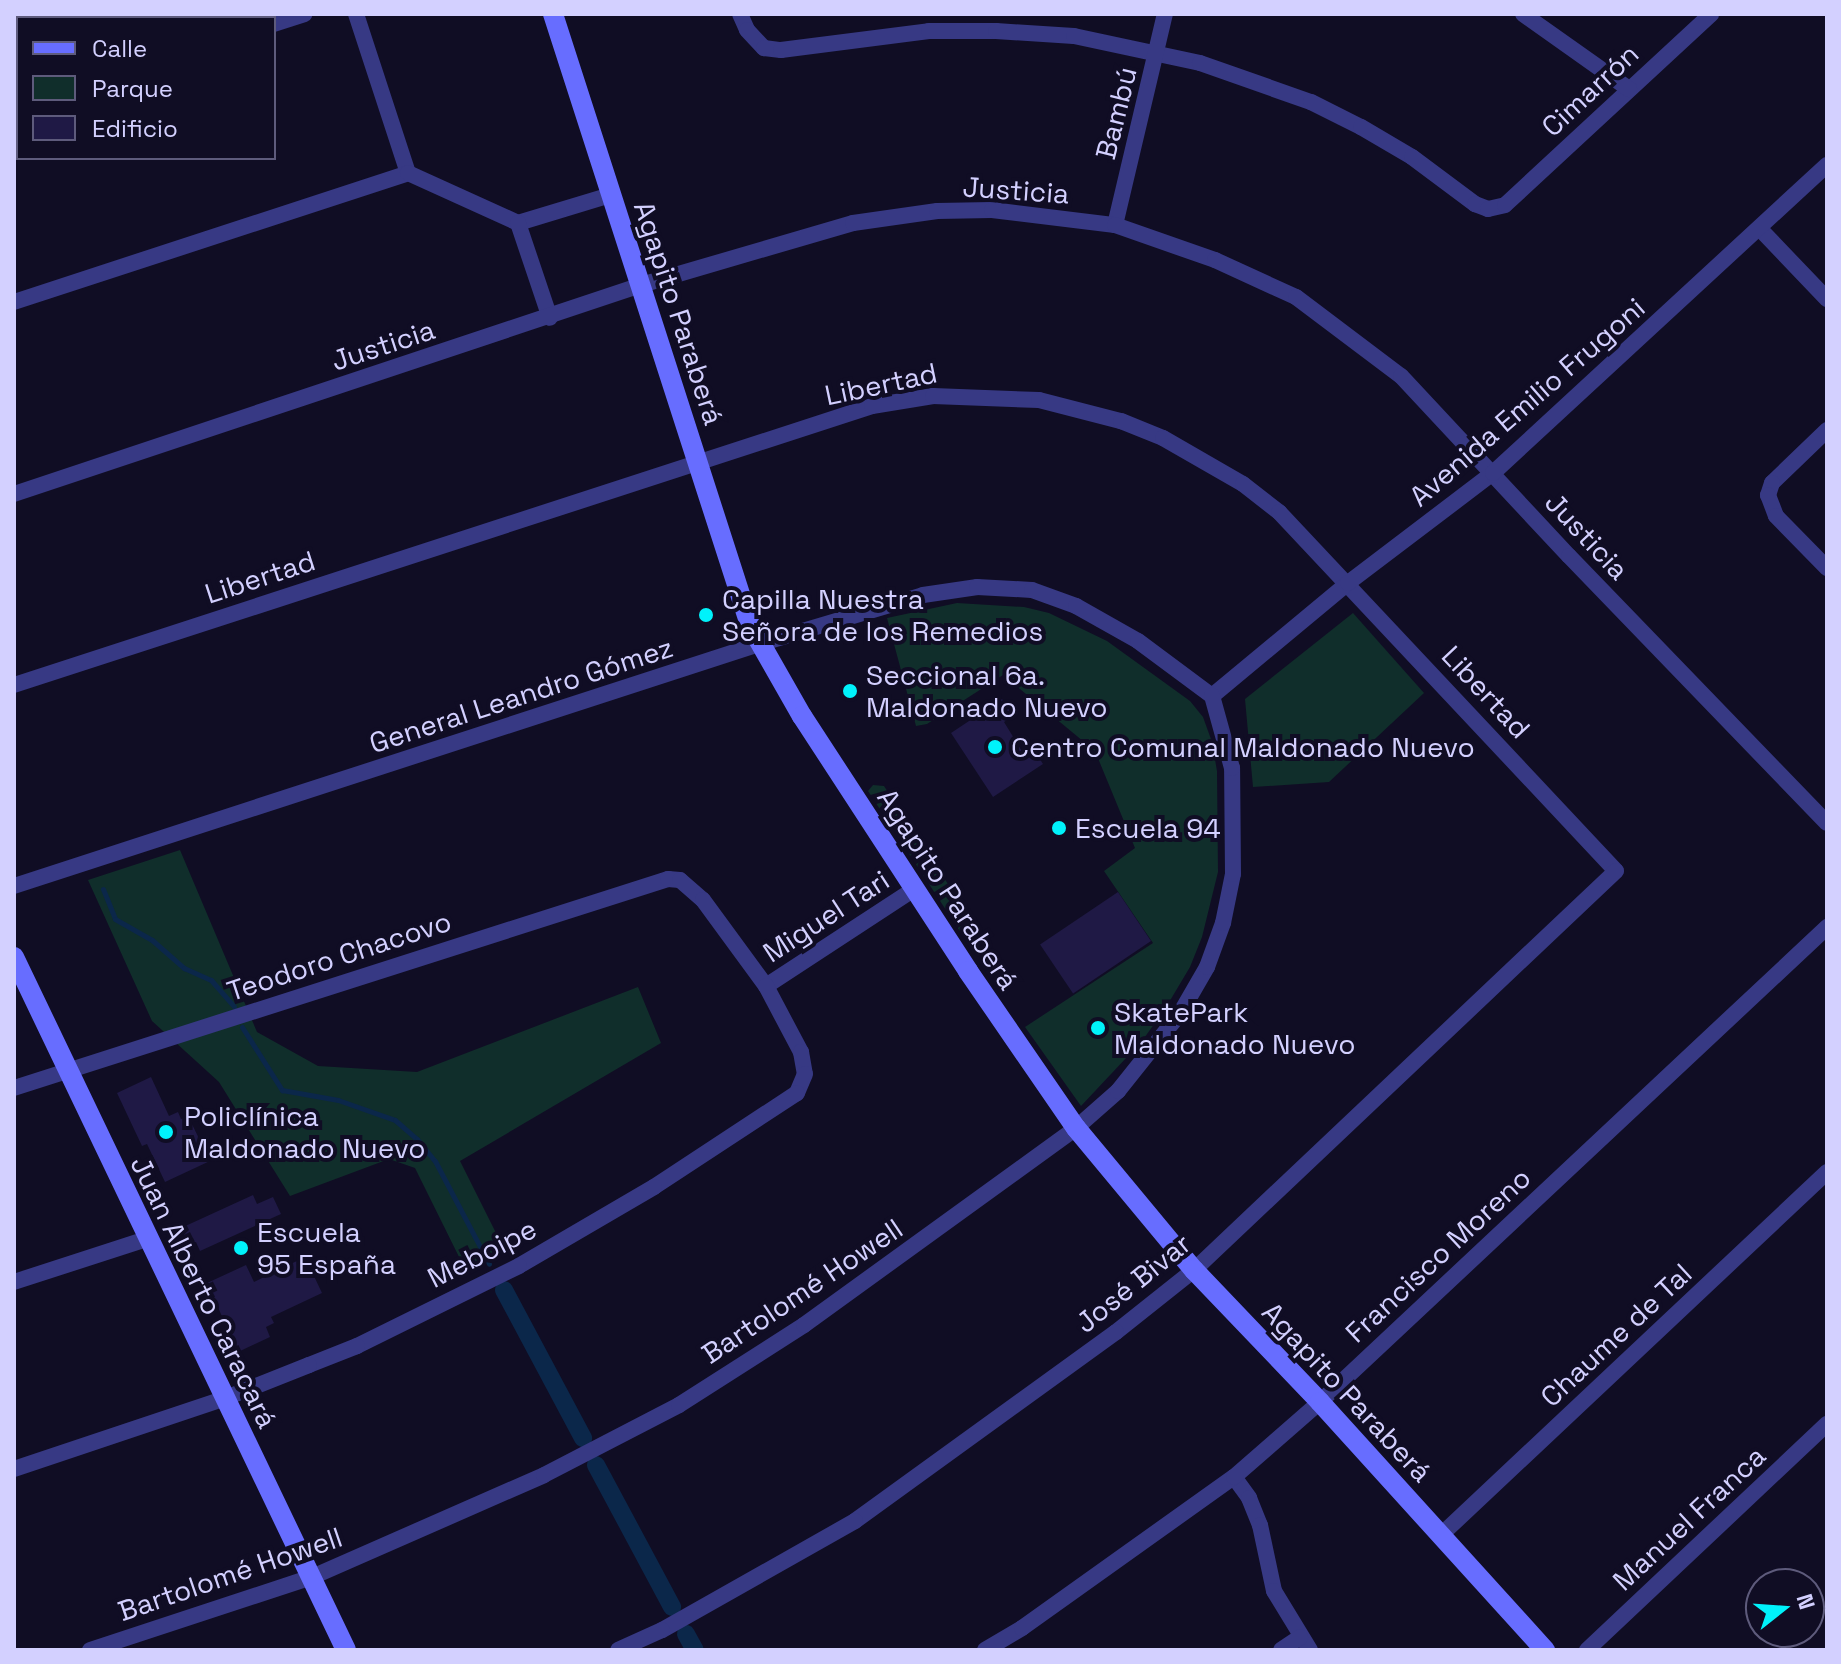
<!DOCTYPE html>
<html>
<head>
<meta charset="utf-8">
<style>
	body { margin:0 }
	#map { position:relative; width:1841px; height:1664px; overflow:hidden; background:#100d24; font-family:"Space Grotesk",sans-serif }
	div>[style] { position:absolute }
	.green>* { inset:0; background:#102e2b }
	.stream>* { height:5px; margin:-2.5px; padding:0 2.5px; transform-origin:2.5px; border-radius:2.5px; background:#0b274a }
	.canal>* { height:18px; margin:-9px; padding:0 9px; transform-origin:9px; border-radius:9px; background:#0b274a }
	.building>* { inset:0; background:#1f1945; transform-origin:0 0 }
	.street>* { height:16px; margin:-8px; padding:0 8px; transform-origin:8px; border-radius:8px; background:#373984 }
	.secondary>* { height:20px; margin:-10px; padding:0 10px; transform-origin:10px; border-radius:10px; background:#676dff }
	.dots>* { width:22px; height:22px; translate:-50% -50%; box-sizing:border-box; border:4px solid #100d24; border-radius:50% }
	span { translate:-50% -50%; white-space:nowrap; text-align:center; line-height:1.15; -webkit-text-stroke:8px #100d24; paint-order:stroke }
	.street-label { font-size:28px; color:#d3d0ff }
	.poi-label { font-size:28px; color:#d3d0ff }
	.left { translate:0 -50%; text-align:left }
	.frame { position:absolute; inset:0; border:16px solid #d3d0ff; pointer-events:none }
	.legend { position:absolute; left:16px; top:16px; width:260px; height:144px; box-sizing:border-box; background:#100d24; border:2px solid #5e5b7c; margin:0; padding:10px 14px; list-style:none; font-size:24px; color:#d3d0ff }
	.legend li { display:flex; align-items:center; gap:16px; height:40px }
	.legend b { width:40px; border:2px solid #5e5b7c }
	.north { position:absolute; left:1745px; top:1568px; width:80px; height:80px; box-sizing:border-box; background:#100d24; border:2px solid #5e5b7c; border-radius:50%; rotate:73deg; font-size:22px; font-weight:700; line-height:32px; text-align:center; color:#d3d0ff }
	.north::after { content:''; display:block; margin:auto; width:28px; height:36px; background:#00f2fb; clip-path:polygon(50% 0,100% 100%,50% 72%,0 100%) }
</style>
</head>
<body>
<div id="map">
	<div class="green">
		<i style="clip-path:polygon(957px 603px,1024px 607px,1049px 613px,1107px 641px,1190px 701px,1203px 717px,1212px 742px,1217px 771px,1218px 872px,1202px 937px,1190px 967px,1165px 1009px,1142px 1041px,1081px 1106px,1025px 1027px,1153px 943px,1104px 871px,1135px 848px,1095px 751px,1003px 675px,927px 724px,916px 726px,887px 618px)"></i>
		<i style="clip-path:polygon(1353px 613px,1424px 693px,1329px 782px,1253px 787px,1245px 699px)"></i>
		<i style="clip-path:polygon(873px 785px,884px 786px,978px 930px,965px 939px,868px 791px)"></i>
		<i style="clip-path:polygon(180px 850px,257px 1032px,318px 1066px,417px 1072px,638px 987px,661px 1043px,460px 1161px,506px 1253px,465px 1269px,415px 1168px,389px 1159px,290px 1196px,219px 1082px,152px 1021px,88px 880px)"></i>
	</div>
	<div class="stream">
		<i style="left:103px;top:889px;width:32px;rotate:68deg"></i>
		<i style="left:115px;top:919px;width:43px;rotate:29.6deg"></i>
		<i style="left:152px;top:940px;width:43px;rotate:41.2deg"></i>
		<i style="left:184px;top:968px;width:30px;rotate:24deg"></i>
		<i style="left:211px;top:980px;width:35px;rotate:49deg"></i>
		<i style="left:242px;top:1027px;width:75px;rotate:57.6deg"></i>
		<i style="left:282px;top:1090px;width:57px;rotate:10.1deg"></i>
		<i style="left:338px;top:1100px;width:60px;rotate:19.3deg"></i>
		<i style="left:395px;top:1120px;width:29px;rotate:41deg"></i>
		<i style="left:417px;top:1139px;width:28px;rotate:51deg"></i>
		<i style="left:435px;top:1161px;width:116px;rotate:62.3deg"></i>
	</div>
	<div class="canal">
		<i style="left:504px;top:1290px;width:168px;rotate:61.9deg"></i>
		<i style="left:596px;top:1465px;width:161px;rotate:61.8deg"></i>
		<i style="left:686px;top:1634px;width:18px;rotate:61deg"></i>
	</div>
	<div class="building">
		<i style="clip-path:polygon(1002px 699px,1013px 716px,1004px 722px,1023px 753px,1032px 747px,1043px 764px,993px 797px,951px 733px)"></i>
		<i style="left:1118px;top:892px;width:59px;height:94px;rotate:56deg"></i>
		<i style="clip-path:polygon(151px 1077px,169px 1116px,178px 1112px,181px 1119px,188px 1116px,210px 1161px,165px 1182px,147px 1144px,142px 1146px,117px 1093px)"></i>
		<i style="clip-path:polygon(253px 1195px,257px 1204px,273px 1197px,281px 1214px,200px 1251px,196px 1242px,189px 1245px,181px 1228px)"></i>
		<i style="clip-path:polygon(305px 1257px,322px 1293px,271px 1317px,274px 1323px,266px 1327px,270px 1337px,238px 1352px,207px 1283px,246px 1265px,254px 1282px)"></i>
	</div>
	<div class="street">
		<i style="left:356px;top:14px;width:167px;rotate:71.9deg"></i>
		<i style="left:740px;top:14px;width:17px;rotate:66deg"></i>
		<i style="left:747px;top:30px;width:25px;rotate:47deg"></i>
		<i style="left:764px;top:48px;width:17px;rotate:7deg"></i>
		<i style="left:781px;top:50px;width:149px;rotate:-7.3deg"></i>
		<i style="left:929px;top:31px;width:67px"></i>
		<i style="left:996px;top:31px;width:78px;rotate:3.7deg"></i>
		<i style="left:1074px;top:36px;width:129px;rotate:12.1deg"></i>
		<i style="left:1200px;top:63px;width:118px;rotate:19.4deg"></i>
		<i style="left:1311px;top:102px;width:56px;rotate:26.6deg"></i>
		<i style="left:1361px;top:127px;width:59px;rotate:30.5deg"></i>
		<i style="left:1412px;top:157px;width:79px;rotate:36.7deg"></i>
		<i style="left:1475px;top:204px;width:14px;rotate:21deg"></i>
		<i style="left:1488px;top:209px;width:17px;rotate:-13deg"></i>
		<i style="left:1505px;top:205px;width:281px;rotate:-42.8deg"></i>
		<i style="left:1523px;top:14px;width:130px;rotate:35.3deg"></i>
		<i style="left:274px;top:24px;width:32px;rotate:-18deg"></i>
		<i style="left:14px;top:111px;width:4px;rotate:-27deg"></i>
		<i style="left:518px;top:223px;width:97px;rotate:-16.8deg"></i>
		<i style="left:1115px;top:225px;width:217px;rotate:-76.7deg"></i>
		<i style="left:1760px;top:229px;width:97px;rotate:46.3deg"></i>
		<i style="left:14px;top:302px;width:415px;rotate:-18.1deg"></i>
		<i style="left:408px;top:173px;width:121px;rotate:24.4deg"></i>
		<i style="left:518px;top:223px;width:100px;rotate:71.4deg"></i>
		<i style="left:1827px;top:430px;width:76px;rotate:136.1deg"></i>
		<i style="left:1772px;top:483px;width:13px;rotate:108deg"></i>
		<i style="left:1768px;top:495px;width:22px;rotate:69deg"></i>
		<i style="left:1776px;top:516px;width:73px;rotate:45.6deg"></i>
		<i style="left:14px;top:494px;width:661px;rotate:-18.43deg"></i>
		<i style="left:641px;top:285px;width:221px;rotate:-16.3deg"></i>
		<i style="left:853px;top:223px;width:85px;rotate:-8.1deg"></i>
		<i style="left:937px;top:211px;width:55px;rotate:-1deg"></i>
		<i style="left:992px;top:210px;width:124px;rotate:7deg"></i>
		<i style="left:1115px;top:225px;width:106px;rotate:19.3deg"></i>
		<i style="left:1215px;top:260px;width:89px;rotate:24.6deg"></i>
		<i style="left:1296px;top:297px;width:131px;rotate:37deg"></i>
		<i style="left:1401px;top:376px;width:246px;rotate:47deg"></i>
		<i style="left:1569px;top:556px;width:371px;rotate:46deg"></i>
		<i style="left:14px;top:685px;width:902px;rotate:-18.01deg"></i>
		<i style="left:872px;top:406px;width:62px;rotate:-9.3deg"></i>
		<i style="left:933px;top:396px;width:106px;rotate:2.2deg"></i>
		<i style="left:1039px;top:400px;width:85px;rotate:14.4deg"></i>
		<i style="left:1121px;top:421px;width:45px;rotate:22deg"></i>
		<i style="left:1163px;top:438px;width:92px;rotate:29.9deg"></i>
		<i style="left:1243px;top:484px;width:46px;rotate:37.9deg"></i>
		<i style="left:1279px;top:512px;width:492px;rotate:46.8deg"></i>
		<i style="left:1616px;top:871px;width:581px;rotate:136.6deg"></i>
		<i style="left:1194px;top:1270px;width:100px;rotate:141.5deg"></i>
		<i style="left:1116px;top:1332px;width:322px;rotate:144.1deg"></i>
		<i style="left:855px;top:1521px;width:222px;rotate:150.5deg"></i>
		<i style="left:662px;top:1630px;width:48px;rotate:155.6deg"></i>
		<i style="left:1212px;top:696px;width:177px;rotate:-39.7deg"></i>
		<i style="left:1348px;top:583px;width:182px;rotate:-37.2deg"></i>
		<i style="left:1493px;top:473px;width:454px;rotate:-42.7deg"></i>
		<i style="left:14px;top:886px;width:783px;rotate:-18deg"></i>
		<i style="left:759px;top:644px;width:171px;rotate:-16.6deg"></i>
		<i style="left:923px;top:595px;width:55px;rotate:-8.4deg"></i>
		<i style="left:977px;top:587px;width:55px;rotate:3.1deg"></i>
		<i style="left:1032px;top:590px;width:47px;rotate:20deg"></i>
		<i style="left:1076px;top:606px;width:71px;rotate:29.4deg"></i>
		<i style="left:1138px;top:641px;width:92px;rotate:36.6deg"></i>
		<i style="left:766px;top:986px;width:177px;rotate:-33.2deg"></i>
		<i style="left:14px;top:1088px;width:687px;rotate:-17.72deg"></i>
		<i style="left:668px;top:879px;width:12px;rotate:5deg"></i>
		<i style="left:680px;top:880px;width:30px;rotate:41deg"></i>
		<i style="left:703px;top:900px;width:107px;rotate:53.8deg"></i>
		<i style="left:766px;top:986px;width:75px;rotate:62.1deg"></i>
		<i style="left:801px;top:1052px;width:22px;rotate:80deg"></i>
		<i style="left:805px;top:1074px;width:21px;rotate:113deg"></i>
		<i style="left:797px;top:1093px;width:171px;rotate:146.7deg"></i>
		<i style="left:654px;top:1187px;width:156px;rotate:149.7deg"></i>
		<i style="left:519px;top:1266px;width:181px;rotate:153.7deg"></i>
		<i style="left:357px;top:1346px;width:52px;rotate:158.4deg"></i>
		<i style="left:309px;top:1365px;width:92px;rotate:158.4deg"></i>
		<i style="left:223px;top:1399px;width:220px;rotate:161.5deg"></i>
		<i style="left:14px;top:1282px;width:139px;rotate:-18deg"></i>
		<i style="left:1234px;top:1477px;width:26px;rotate:54deg"></i>
		<i style="left:1249px;top:1498px;width:29px;rotate:68deg"></i>
		<i style="left:1260px;top:1525px;width:67px;rotate:78deg"></i>
		<i style="left:1274px;top:1591px;width:69px;rotate:58.6deg"></i>
		<i style="left:1441px;top:1535px;width:530px;rotate:-43.24deg"></i>
		<i style="left:90px;top:1650px;width:234px;rotate:-18.2deg"></i>
		<i style="left:312px;top:1577px;width:253px;rotate:-23.7deg"></i>
		<i style="left:544px;top:1475px;width:152px;rotate:-27.4deg"></i>
		<i style="left:679px;top:1405px;width:148px;rotate:-32.6deg"></i>
		<i style="left:804px;top:1325px;width:336px;rotate:-35.9deg"></i>
		<i style="left:1076px;top:1128px;width:56px;rotate:-41.4deg"></i>
		<i style="left:1118px;top:1091px;width:101px;rotate:-51.4deg"></i>
		<i style="left:1181px;top:1012px;width:52px;rotate:-60deg"></i>
		<i style="left:1207px;top:967px;width:47px;rotate:-70deg"></i>
		<i style="left:1223px;top:923px;width:50px;rotate:-78.5deg"></i>
		<i style="left:1233px;top:874px;width:106px;rotate:-90.5deg"></i>
		<i style="left:1232px;top:768px;width:75px;rotate:-105.5deg"></i>
		<i style="left:985px;top:1650px;width:43px;rotate:-30.7deg"></i>
		<i style="left:1022px;top:1628px;width:260px;rotate:-35.5deg"></i>
		<i style="left:1234px;top:1477px;width:114px;rotate:-41.1deg"></i>
		<i style="left:1320px;top:1402px;width:695px;rotate:-43.13deg"></i>
		<i style="left:1281px;top:1650px;width:23px;rotate:-34deg"></i>
		<i style="left:1587px;top:1650px;width:330px;rotate:-43.3deg"></i>
	</div>
	<div class="secondary">
		<i style="left:553px;top:14px;width:642px;rotate:72.13deg"></i>
		<i style="left:750px;top:625px;width:105px;rotate:60.3deg"></i>
		<i style="left:802px;top:716px;width:304px;rotate:56.9deg"></i>
		<i style="left:968px;top:971px;width:191px;rotate:55.5deg"></i>
		<i style="left:1076px;top:1128px;width:185px;rotate:50.3deg"></i>
		<i style="left:1194px;top:1270px;width:182px;rotate:46.3deg"></i>
		<i style="left:1320px;top:1402px;width:335px;rotate:47.8deg"></i>
		<i style="left:14px;top:957px;width:768px;rotate:64.4deg"></i>
	</div>
	<div class="dots">
		<i style="left:706px;top:615px;background:#00f2fb"></i>
		<i style="left:850px;top:691px;background:#00f2fb"></i>
		<i style="left:995px;top:747px;background:#00f2fb"></i>
		<i style="left:1059px;top:828px;background:#00f2fb"></i>
		<i style="left:1098px;top:1028px;background:#00f2fb"></i>
		<i style="left:166px;top:1132px;background:#00f2fb"></i>
		<i style="left:241px;top:1248px;background:#00f2fb"></i>
	</div>
	<div class="street-label">
		<span style="left:1590px;top:90px;rotate:-43deg">Cimarrón</span>
		<span style="left:1116px;top:113px;rotate:-76deg">Bambú</span>
		<span style="left:1016px;top:190px;rotate:4deg">Justicia</span>
		<span style="left:679px;top:313px;rotate:72deg">Agapito Paraberá</span>
		<span style="left:383px;top:345px;rotate:-18deg">Justicia</span>
		<span style="left:881px;top:384px;rotate:-12deg">Libertad</span>
		<span style="left:1527px;top:402px;rotate:-41deg">Avenida Emilio Frugoni</span>
		<span style="left:1587px;top:536px;rotate:47deg">Justicia</span>
		<span style="left:260px;top:577px;rotate:-18deg">Libertad</span>
		<span style="left:1486px;top:692px;rotate:47deg">Libertad</span>
		<span style="left:521px;top:695px;rotate:-18deg">General Leandro Gómez</span>
		<span style="left:948px;top:889px;rotate:57deg">Agapito Paraberá</span>
		<span style="left:826px;top:916px;rotate:-33deg">Miguel Tari</span>
		<span style="left:339px;top:956px;rotate:-18deg">Teodoro Chacovo</span>
		<span style="left:482px;top:1253px;rotate:-27deg">Meboipe</span>
		<span style="left:1438px;top:1255px;rotate:-43deg">Francisco Moreno</span>
		<span style="left:1133px;top:1283px;rotate:-39deg">José Bivar</span>
		<span style="left:802px;top:1291px;rotate:-34deg">Bartolomé Howell</span>
		<span style="left:204px;top:1292px;rotate:64deg">Juan Alberto Caracará</span>
		<span style="left:1616px;top:1335px;rotate:-43deg">Chaume de Tal</span>
		<span style="left:1347px;top:1392px;rotate:47deg">Agapito Paraberá</span>
		<span style="left:1689px;top:1518px;rotate:-43deg">Manuel Franca</span>
		<span style="left:230px;top:1574px;rotate:-19deg">Bartolomé Howell</span>
	</div>
	<div class="poi-label">
		<span class="left" style="left:722px;top:615px">Capilla Nuestra<br>Señora de los Remedios</span>
		<span class="left" style="left:866px;top:691px">Seccional 6a.<br>Maldonado Nuevo</span>
		<span class="left" style="left:1011px;top:747px">Centro Comunal Maldonado Nuevo</span>
		<span class="left" style="left:1075px;top:828px">Escuela 94</span>
		<span class="left" style="left:1114px;top:1028px">SkatePark<br>Maldonado Nuevo</span>
		<span class="left" style="left:184px;top:1132px">Policlínica<br>Maldonado Nuevo</span>
		<span class="left" style="left:257px;top:1248px">Escuela<br>95 España</span>
	</div>
	<div class="frame"></div>
	<ul class="legend">
	<li><b style="height:10px;background:#676dff"></b>Calle</li>
	<li><b style="height:22px;background:#102e2b"></b>Parque</li>
	<li><b style="height:22px;background:#1f1945"></b>Edificio</li>
	</ul>
	<div class="north">N</div>
</div>
</body>
</html>
